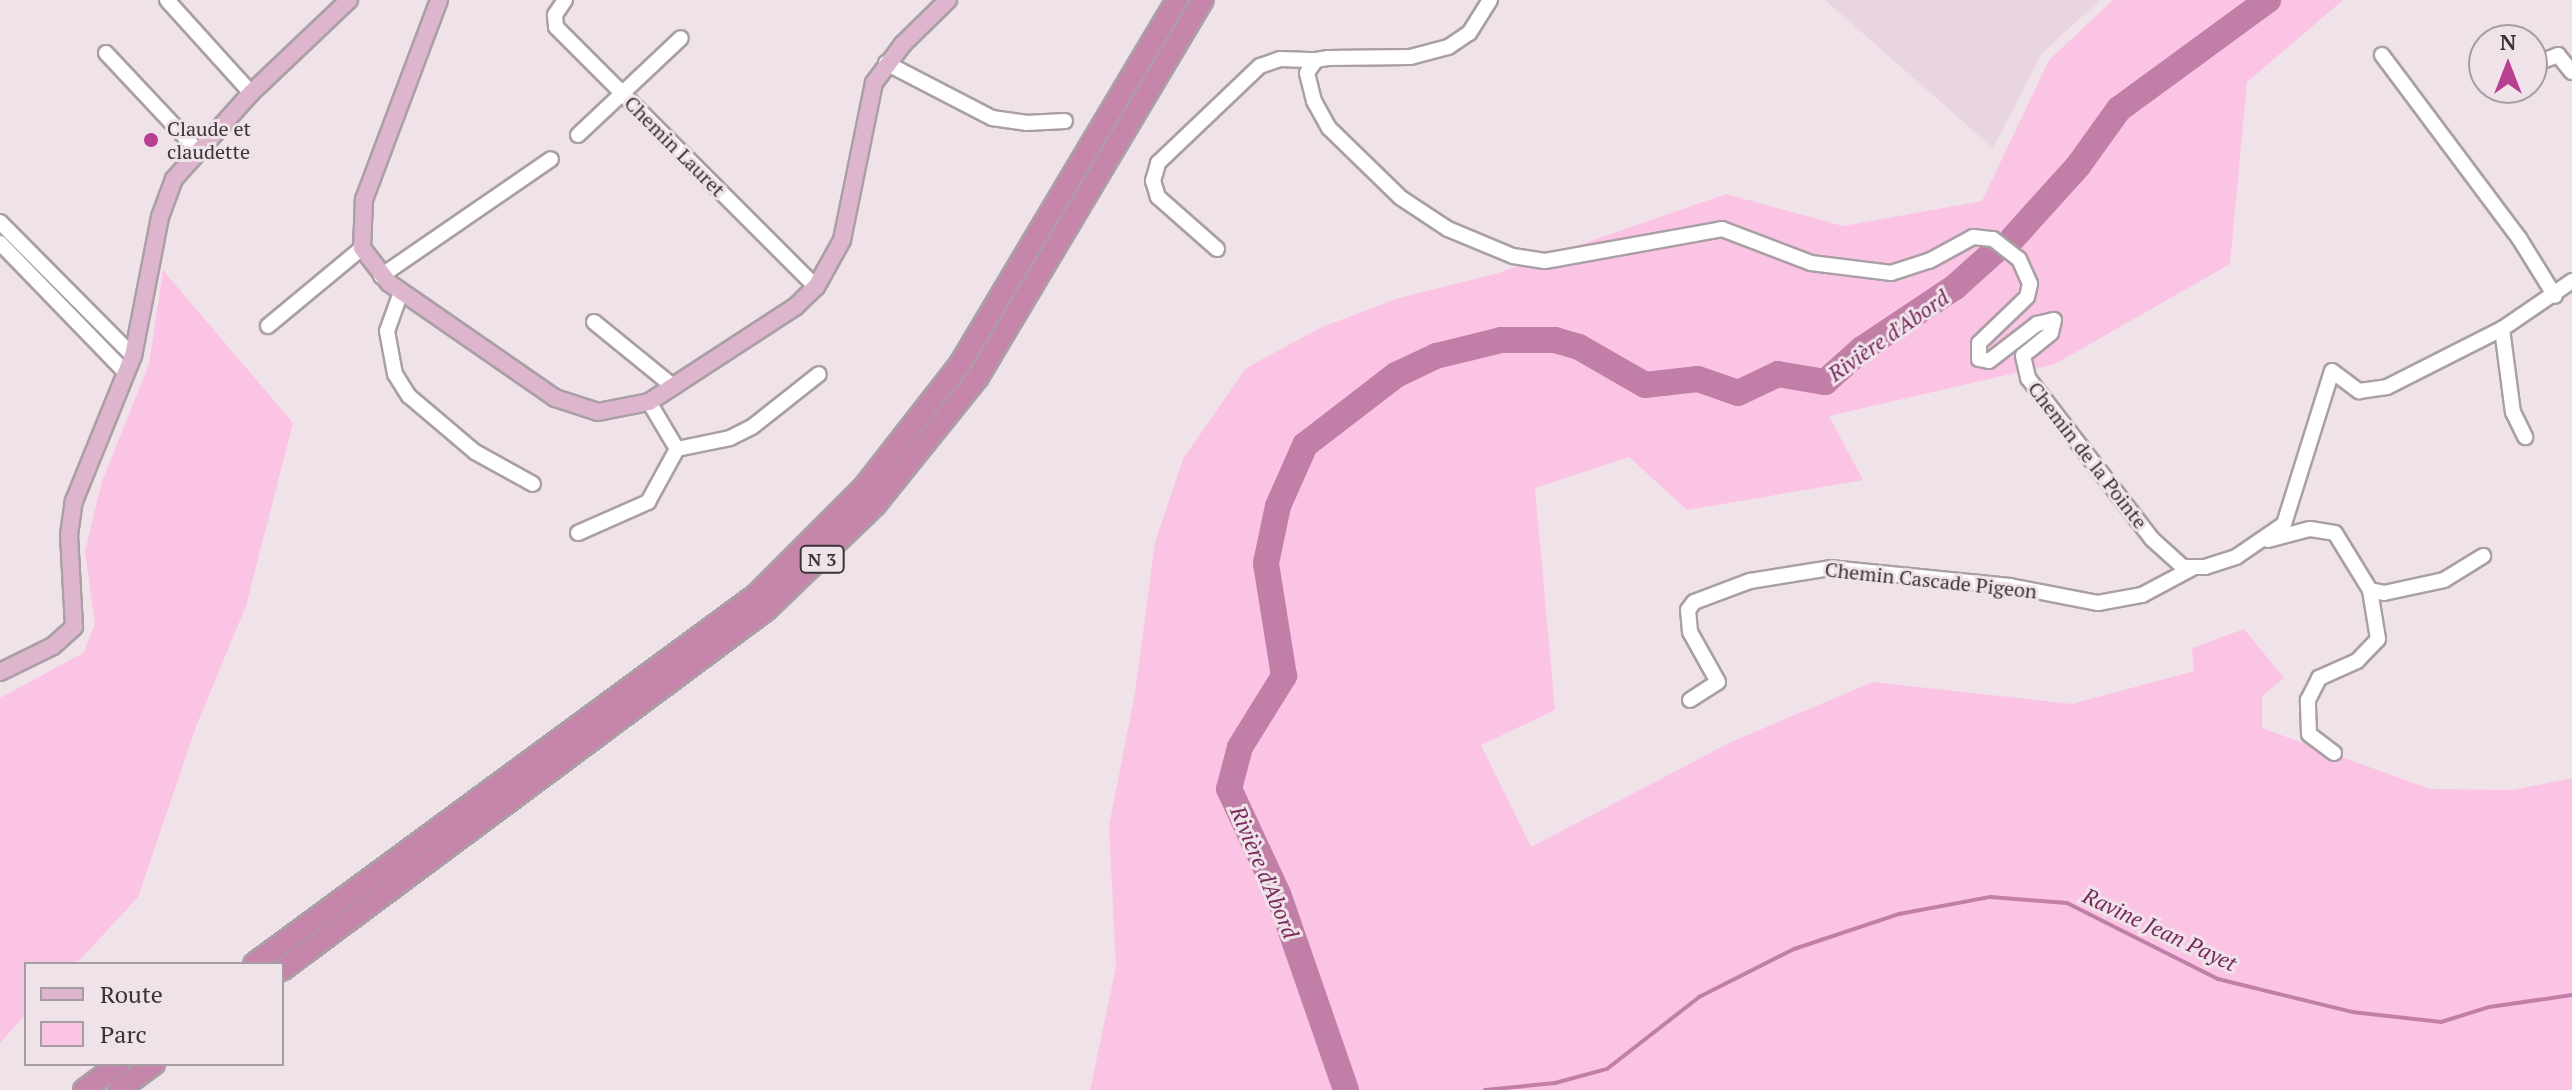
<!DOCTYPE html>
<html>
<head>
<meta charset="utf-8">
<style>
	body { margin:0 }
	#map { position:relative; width:2572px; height:1090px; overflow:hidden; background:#efe3e9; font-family:"PT Serif",serif }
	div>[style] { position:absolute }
	.built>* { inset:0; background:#e8d5df }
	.green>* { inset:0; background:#fcc4e4 }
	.stream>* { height:4px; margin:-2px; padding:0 2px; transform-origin:2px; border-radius:2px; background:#c17fa7 }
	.river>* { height:26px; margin:-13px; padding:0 13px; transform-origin:13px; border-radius:13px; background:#c17fa7 }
	.roads { filter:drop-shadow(2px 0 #aa9fa5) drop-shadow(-2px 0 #aa9fa5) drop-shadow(0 2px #aa9fa5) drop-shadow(0 -2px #aa9fa5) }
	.minor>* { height:14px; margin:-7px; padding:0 7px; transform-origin:7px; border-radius:7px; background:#fff }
	.major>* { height:16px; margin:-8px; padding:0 8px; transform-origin:8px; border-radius:8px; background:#ddb6cd }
	.highway>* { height:20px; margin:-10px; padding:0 10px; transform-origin:10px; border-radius:10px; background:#c686ac }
	.dots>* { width:22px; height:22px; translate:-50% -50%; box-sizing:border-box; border:4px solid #efe3e9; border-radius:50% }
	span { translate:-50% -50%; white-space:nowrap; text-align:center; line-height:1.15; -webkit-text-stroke:6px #efe3e9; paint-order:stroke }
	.shield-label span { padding:2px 6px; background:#efe3e9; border:2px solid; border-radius:6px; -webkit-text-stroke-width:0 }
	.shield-label { font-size:18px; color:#393537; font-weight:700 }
	.poi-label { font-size:20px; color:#393537 }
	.left { translate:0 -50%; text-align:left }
	.street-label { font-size:20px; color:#393537 }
	.water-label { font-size:22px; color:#782a5e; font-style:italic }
	.legend { position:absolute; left:24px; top:962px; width:260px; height:104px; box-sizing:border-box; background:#efe3e9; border:2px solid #a69da2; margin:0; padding:10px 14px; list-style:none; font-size:24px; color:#393537 }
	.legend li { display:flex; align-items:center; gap:16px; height:40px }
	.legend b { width:40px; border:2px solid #a69da2 }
	.north { position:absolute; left:2468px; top:24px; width:80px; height:80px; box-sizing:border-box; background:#efe3e9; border:2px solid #a69da2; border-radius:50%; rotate:0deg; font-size:22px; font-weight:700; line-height:32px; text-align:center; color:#393537 }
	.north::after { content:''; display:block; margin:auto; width:28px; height:36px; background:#b93f91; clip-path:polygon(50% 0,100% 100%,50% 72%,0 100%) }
</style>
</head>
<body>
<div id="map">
	<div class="built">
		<i style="clip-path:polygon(1825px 0,2100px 0,2042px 53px,1993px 148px)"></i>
	</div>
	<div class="green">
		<i style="clip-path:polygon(2113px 0,2343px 0,2247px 82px,2230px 264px,2055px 364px,1829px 416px,1863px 480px,1687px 510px,1629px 457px,1535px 488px,1555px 710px,1481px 745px,1531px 847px,1733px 741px,1873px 682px,2072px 704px,2194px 671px,2192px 648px,2244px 629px,2284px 678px,2262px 696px,2262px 728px,2430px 789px,2513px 790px,2572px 778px,2572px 1090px,1090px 1090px,1116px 967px,1109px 826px,1135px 693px,1155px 542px,1183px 459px,1246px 368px,1322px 327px,1399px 298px,1495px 274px,1726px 194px,1843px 226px,1982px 201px,2049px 60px)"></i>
		<i style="clip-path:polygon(163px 270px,293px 423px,246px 606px,197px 724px,138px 897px,76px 964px,26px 964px,26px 1014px,0 1043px,0 698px,83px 653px,95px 624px,85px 551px,102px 481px,149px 364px)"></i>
	</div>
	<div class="stream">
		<i style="left:1485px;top:1090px;width:70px;rotate:-5.7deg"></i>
		<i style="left:1555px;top:1083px;width:54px;rotate:-15.1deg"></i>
		<i style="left:1607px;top:1069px;width:117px;rotate:-38deg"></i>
		<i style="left:1699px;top:997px;width:106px;rotate:-26.8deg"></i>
		<i style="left:1794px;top:949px;width:111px;rotate:-18.4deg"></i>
		<i style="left:1899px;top:914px;width:93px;rotate:-10.6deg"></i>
		<i style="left:1990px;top:897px;width:77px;rotate:4.5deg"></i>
		<i style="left:2067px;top:903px;width:169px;rotate:26.7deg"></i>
		<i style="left:2218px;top:979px;width:138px;rotate:13.8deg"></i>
		<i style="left:2352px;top:1012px;width:90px;rotate:6.4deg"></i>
		<i style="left:2441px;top:1022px;width:50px;rotate:-17.4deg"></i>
		<i style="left:2489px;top:1007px;width:84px;rotate:-8.2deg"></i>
	</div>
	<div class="river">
		<i style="left:2013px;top:238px;width:97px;rotate:-47.9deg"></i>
		<i style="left:2078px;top:166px;width:70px;rotate:-54.3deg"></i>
		<i style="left:2119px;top:109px;width:185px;rotate:-36.2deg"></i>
		<i style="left:1346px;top:1090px;width:207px;rotate:-109.1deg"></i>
		<i style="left:1278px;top:894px;width:116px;rotate:-115deg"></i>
		<i style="left:1229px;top:789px;width:43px;rotate:-75.3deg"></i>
		<i style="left:1240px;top:747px;width:84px;rotate:-58.2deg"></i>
		<i style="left:1284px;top:676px;width:114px;rotate:-99.1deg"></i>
		<i style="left:1266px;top:563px;width:58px;rotate:-78.1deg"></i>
		<i style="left:1278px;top:506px;width:67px;rotate:-66.1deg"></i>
		<i style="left:1305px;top:445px;width:115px;rotate:-37.6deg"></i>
		<i style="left:1396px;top:375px;width:44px;rotate:-25.4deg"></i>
		<i style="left:1436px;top:356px;width:67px;rotate:-13.8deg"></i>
		<i style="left:1501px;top:340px;width:54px"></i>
		<i style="left:1555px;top:340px;width:25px;rotate:16deg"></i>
		<i style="left:1579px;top:347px;width:76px;rotate:29.9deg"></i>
		<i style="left:1645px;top:385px;width:53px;rotate:-6.5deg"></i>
		<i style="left:1698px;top:379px;width:42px;rotate:19.3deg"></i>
		<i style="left:1738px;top:393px;width:44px;rotate:-25.4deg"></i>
		<i style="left:1778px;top:374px;width:48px;rotate:9.7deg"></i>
		<i style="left:1825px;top:382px;width:50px;rotate:-41.7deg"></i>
		<i style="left:1862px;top:349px;width:112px;rotate:-33.7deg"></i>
		<i style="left:1955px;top:287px;width:54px;rotate:-42deg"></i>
	</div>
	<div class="roads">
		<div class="minor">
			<i style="left:167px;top:0;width:125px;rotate:47.9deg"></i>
			<i style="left:565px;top:0;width:18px;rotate:124deg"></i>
			<i style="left:555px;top:15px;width:12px;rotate:85deg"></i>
			<i style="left:556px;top:27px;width:368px;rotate:45deg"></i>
			<i style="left:1490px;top:0;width:39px;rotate:122deg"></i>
			<i style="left:1469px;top:33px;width:25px;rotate:146deg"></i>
			<i style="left:1448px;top:47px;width:39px;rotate:165deg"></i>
			<i style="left:1410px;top:57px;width:82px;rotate:179.3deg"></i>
			<i style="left:1328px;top:58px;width:12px;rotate:171deg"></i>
			<i style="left:1316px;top:60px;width:16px;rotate:125deg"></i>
			<i style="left:1307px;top:73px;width:29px;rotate:76deg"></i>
			<i style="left:1314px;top:101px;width:31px;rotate:61deg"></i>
			<i style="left:1329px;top:128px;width:100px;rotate:44.2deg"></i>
			<i style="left:1401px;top:198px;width:56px;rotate:33.4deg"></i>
			<i style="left:1448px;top:229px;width:70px;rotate:22.6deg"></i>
			<i style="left:1513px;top:256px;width:32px;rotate:9deg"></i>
			<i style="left:1545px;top:261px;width:180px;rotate:-10.2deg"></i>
			<i style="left:1722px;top:229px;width:95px;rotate:20.9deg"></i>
			<i style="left:1811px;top:263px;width:81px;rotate:7.1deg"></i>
			<i style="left:1891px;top:273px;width:40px;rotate:-18deg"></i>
			<i style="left:1929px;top:261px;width:50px;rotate:-28.6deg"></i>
			<i style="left:1973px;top:237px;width:20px;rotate:6deg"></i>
			<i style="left:1993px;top:239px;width:33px;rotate:38deg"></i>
			<i style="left:2019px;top:259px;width:27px;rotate:66deg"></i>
			<i style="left:2030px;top:284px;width:13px;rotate:103deg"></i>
			<i style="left:2027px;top:297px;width:66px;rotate:136.2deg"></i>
			<i style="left:1979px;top:343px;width:16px;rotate:90deg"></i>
			<i style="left:1979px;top:359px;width:10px;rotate:11deg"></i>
			<i style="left:1989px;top:361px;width:61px;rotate:-37.6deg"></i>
			<i style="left:2037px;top:324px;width:17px;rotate:-13deg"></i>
			<i style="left:2054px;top:320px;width:13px;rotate:103deg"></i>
			<i style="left:2051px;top:333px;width:36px;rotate:141deg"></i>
			<i style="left:2023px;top:356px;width:23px;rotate:77deg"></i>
			<i style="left:2028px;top:378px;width:203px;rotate:52.4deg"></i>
			<i style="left:2152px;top:539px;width:42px;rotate:42.1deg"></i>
			<i style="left:2183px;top:567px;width:22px"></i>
			<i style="left:2205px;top:567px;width:33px;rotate:-18deg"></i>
			<i style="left:2236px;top:557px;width:58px;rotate:-34.5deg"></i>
			<i style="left:2284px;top:524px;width:160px;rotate:-72.6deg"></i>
			<i style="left:2332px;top:371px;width:34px;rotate:37deg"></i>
			<i style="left:2359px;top:391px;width:28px;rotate:-8deg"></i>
			<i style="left:2387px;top:387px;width:129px;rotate:-26.8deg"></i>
			<i style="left:2502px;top:329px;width:85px;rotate:-34.4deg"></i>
			<i style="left:106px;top:53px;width:133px;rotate:46.8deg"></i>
			<i style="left:2382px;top:55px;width:229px;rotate:53.2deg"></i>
			<i style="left:2519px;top:238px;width:68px;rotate:58.2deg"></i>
			<i style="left:886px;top:63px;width:119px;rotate:27.4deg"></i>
			<i style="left:992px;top:118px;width:34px;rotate:8deg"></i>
			<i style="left:1026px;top:123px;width:39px;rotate:-3deg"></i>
			<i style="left:2532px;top:65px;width:28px;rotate:-21deg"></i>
			<i style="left:2558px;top:55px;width:22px;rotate:51deg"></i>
			<i style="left:578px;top:135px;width:141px;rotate:-43.3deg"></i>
			<i style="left:0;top:222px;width:189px;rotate:45.2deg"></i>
			<i style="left:0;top:243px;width:181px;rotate:45.9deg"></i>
			<i style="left:1217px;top:249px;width:79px;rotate:-138.6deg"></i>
			<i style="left:1158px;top:197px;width:17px;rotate:-107deg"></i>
			<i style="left:1153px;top:181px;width:19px;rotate:-74deg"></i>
			<i style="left:1158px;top:163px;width:141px;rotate:-43.6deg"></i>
			<i style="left:1260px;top:66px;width:21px;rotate:-19deg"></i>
			<i style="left:1280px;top:59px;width:36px;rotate:2deg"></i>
			<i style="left:381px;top:276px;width:206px;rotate:-34.5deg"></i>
			<i style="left:401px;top:292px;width:41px;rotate:109.7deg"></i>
			<i style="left:387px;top:331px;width:44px;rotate:79.5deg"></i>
			<i style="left:395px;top:374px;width:26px;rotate:58deg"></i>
			<i style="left:409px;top:396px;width:87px;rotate:40.3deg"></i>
			<i style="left:475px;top:452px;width:66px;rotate:28.9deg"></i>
			<i style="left:594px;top:322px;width:103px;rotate:39.1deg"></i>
			<i style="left:268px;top:326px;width:122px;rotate:-39.7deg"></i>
			<i style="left:2502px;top:329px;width:84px;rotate:82.5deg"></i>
			<i style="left:2513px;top:412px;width:28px;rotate:64deg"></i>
			<i style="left:649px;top:402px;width:55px;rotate:59.2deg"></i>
			<i style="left:578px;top:533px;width:77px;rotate:-23.9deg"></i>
			<i style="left:648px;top:502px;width:60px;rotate:-61.3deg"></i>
			<i style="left:677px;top:449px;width:54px;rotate:-11.7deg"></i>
			<i style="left:730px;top:438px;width:25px;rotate:-27deg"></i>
			<i style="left:752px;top:427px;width:85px;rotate:-38.3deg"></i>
			<i style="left:2268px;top:540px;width:43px;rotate:-14.7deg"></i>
			<i style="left:2310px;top:529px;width:25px;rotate:9deg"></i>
			<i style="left:2335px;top:533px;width:67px;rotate:58.4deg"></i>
			<i style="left:2370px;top:590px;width:14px;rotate:12deg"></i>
			<i style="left:2384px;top:593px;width:61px;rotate:-12.2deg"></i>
			<i style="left:2444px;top:580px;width:46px;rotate:-31.6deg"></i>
			<i style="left:1690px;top:700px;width:33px;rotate:-33deg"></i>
			<i style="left:1718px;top:682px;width:57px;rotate:-119.2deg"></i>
			<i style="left:1690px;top:632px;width:22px;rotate:-95deg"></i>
			<i style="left:1688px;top:610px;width:10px;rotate:-53deg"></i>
			<i style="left:1694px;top:602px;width:60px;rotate:-20.6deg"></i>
			<i style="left:1750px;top:581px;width:81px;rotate:-9.2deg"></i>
			<i style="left:1830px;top:568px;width:181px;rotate:5.7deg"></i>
			<i style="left:2010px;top:586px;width:90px;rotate:10.9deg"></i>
			<i style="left:2098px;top:603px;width:45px;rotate:-10.3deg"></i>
			<i style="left:2142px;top:595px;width:55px;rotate:-28deg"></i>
			<i style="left:2334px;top:753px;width:31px;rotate:-143deg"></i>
			<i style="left:2309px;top:734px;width:34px;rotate:-92deg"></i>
			<i style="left:2308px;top:700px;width:25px;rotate:-63deg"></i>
			<i style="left:2319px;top:678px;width:42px;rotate:-24.1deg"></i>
			<i style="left:2357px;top:661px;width:30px;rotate:-46deg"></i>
			<i style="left:2378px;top:639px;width:50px;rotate:-99.3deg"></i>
		</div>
		<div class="major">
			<i style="left:439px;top:0;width:214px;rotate:110.6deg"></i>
			<i style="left:364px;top:200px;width:48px;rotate:92.4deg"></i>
			<i style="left:362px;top:248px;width:44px;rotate:52.4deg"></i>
			<i style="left:389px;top:283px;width:202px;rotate:34.7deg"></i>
			<i style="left:555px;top:398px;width:45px;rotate:18deg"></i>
			<i style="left:598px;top:412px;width:52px;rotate:-11.1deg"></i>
			<i style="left:649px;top:402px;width:174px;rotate:-33.1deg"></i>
			<i style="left:795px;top:307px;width:29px;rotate:-44deg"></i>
			<i style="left:816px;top:287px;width:54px;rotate:-61deg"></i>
			<i style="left:842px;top:240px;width:160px;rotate:-78.5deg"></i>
			<i style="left:874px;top:83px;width:49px;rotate:-53.4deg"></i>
			<i style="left:903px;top:44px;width:63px;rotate:-44.4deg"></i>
			<i style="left:0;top:672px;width:59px;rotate:-26.1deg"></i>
			<i style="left:53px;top:646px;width:28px;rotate:-42deg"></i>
			<i style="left:74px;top:627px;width:92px;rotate:-93.1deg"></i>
			<i style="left:69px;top:535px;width:34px;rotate:-82deg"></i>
			<i style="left:74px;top:501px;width:157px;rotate:-67.9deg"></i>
			<i style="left:133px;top:356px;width:142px;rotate:-79deg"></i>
			<i style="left:160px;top:217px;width:40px;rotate:-69.8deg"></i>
			<i style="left:174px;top:179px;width:115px;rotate:-48.2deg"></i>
			<i style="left:251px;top:93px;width:135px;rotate:-43.5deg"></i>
		</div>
		<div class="highway">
			<i style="left:254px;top:964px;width:623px;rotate:-36.32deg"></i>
			<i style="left:756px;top:595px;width:153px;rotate:-45deg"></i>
			<i style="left:864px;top:487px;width:156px;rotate:-52deg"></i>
			<i style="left:960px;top:364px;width:424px;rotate:-59.2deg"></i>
			<i style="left:282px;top:970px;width:603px;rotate:-36.64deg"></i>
			<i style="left:766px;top:610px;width:153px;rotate:-43.9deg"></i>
			<i style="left:876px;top:504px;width:163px;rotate:-51.2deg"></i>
			<i style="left:978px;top:377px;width:439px;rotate:-59.2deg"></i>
			<i style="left:84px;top:1090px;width:44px;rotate:-36.6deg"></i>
			<i style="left:119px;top:1090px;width:44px;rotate:-36.6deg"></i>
		</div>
	</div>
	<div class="dots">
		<i style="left:151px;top:140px;background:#b93f91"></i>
	</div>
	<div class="shield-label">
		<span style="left:822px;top:559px">N 3</span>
	</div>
	<div class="poi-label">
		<span class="left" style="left:167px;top:140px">Claude et<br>claudette</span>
	</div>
	<div class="street-label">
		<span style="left:675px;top:146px;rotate:45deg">Chemin Lauret</span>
		<span style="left:2088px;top:455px;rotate:52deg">Chemin de la Pointe</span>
		<span style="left:1931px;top:580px;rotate:6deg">Chemin Cascade Pigeon</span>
	</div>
	<div class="water-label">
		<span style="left:1888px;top:335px;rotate:-35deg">Rivière d'Abord</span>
		<span style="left:1265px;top:872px;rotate:67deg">Rivière d'Abord</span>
		<span style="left:2160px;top:929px;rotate:25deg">Ravine Jean Payet</span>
	</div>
	<ul class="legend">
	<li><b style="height:10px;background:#ddb6cd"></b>Route</li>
	<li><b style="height:22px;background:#fcc4e4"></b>Parc</li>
	</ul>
	<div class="north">N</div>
</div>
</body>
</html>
